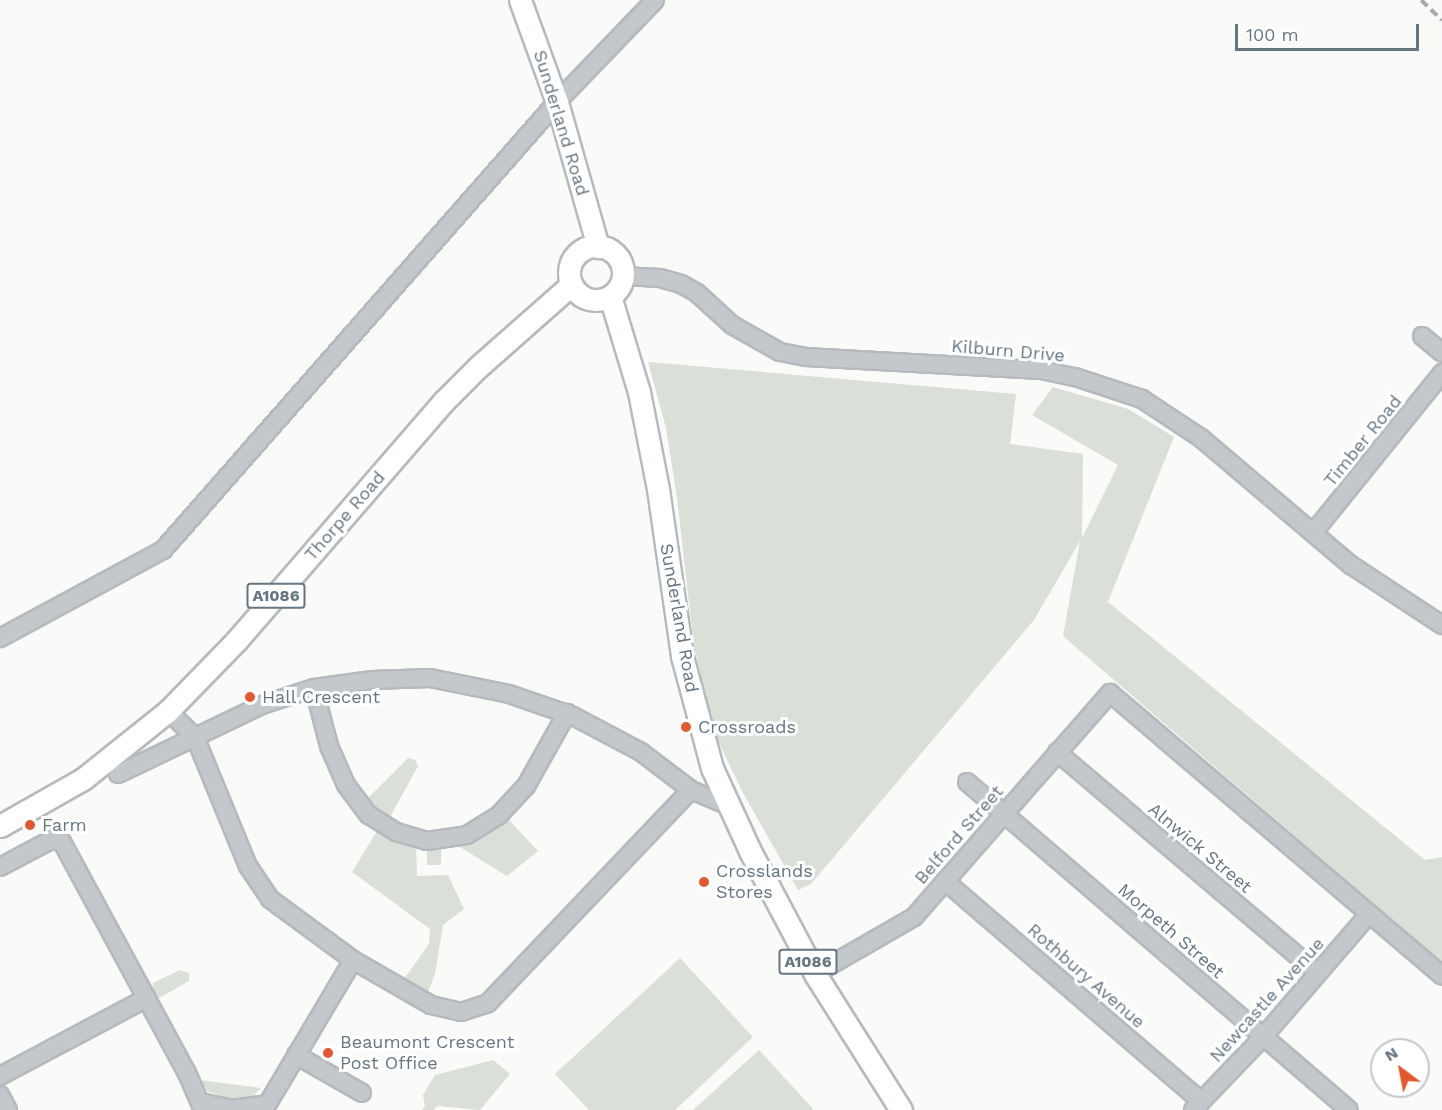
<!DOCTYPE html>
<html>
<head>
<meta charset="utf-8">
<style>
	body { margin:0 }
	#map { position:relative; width:1442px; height:1110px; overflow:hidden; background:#fafaf8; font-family:"Work Sans",sans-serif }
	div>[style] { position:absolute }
	.green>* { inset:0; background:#dadfd7; transform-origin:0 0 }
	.roads { filter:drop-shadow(2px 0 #b5babe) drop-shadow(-2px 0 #b5babe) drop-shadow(0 2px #b5babe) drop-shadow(0 -2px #b5babe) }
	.minor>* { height:16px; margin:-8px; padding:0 8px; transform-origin:8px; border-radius:8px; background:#c3c8cc }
	.major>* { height:21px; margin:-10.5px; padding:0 10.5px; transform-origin:10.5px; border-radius:10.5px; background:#fff }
	.major>.ring { margin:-10.5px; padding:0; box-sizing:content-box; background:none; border:21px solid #fff; border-radius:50% }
	.rail>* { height:4px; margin-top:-2px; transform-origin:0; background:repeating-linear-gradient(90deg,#a2aab0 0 9px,transparent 0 13.5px) }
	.dots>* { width:16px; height:16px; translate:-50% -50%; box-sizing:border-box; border:3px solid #fff; border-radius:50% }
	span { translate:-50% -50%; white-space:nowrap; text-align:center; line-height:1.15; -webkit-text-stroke:6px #fff; paint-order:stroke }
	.shield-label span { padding:2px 4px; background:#fff; border:2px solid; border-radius:4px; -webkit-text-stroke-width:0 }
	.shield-label { font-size:16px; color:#657683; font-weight:700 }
	.street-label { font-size:18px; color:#657683 }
	.poi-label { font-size:18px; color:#657683 }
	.left { translate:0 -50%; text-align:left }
	.north { position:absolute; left:1370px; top:1038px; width:60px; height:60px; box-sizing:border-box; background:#fff; border:2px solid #c1c8cd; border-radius:50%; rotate:328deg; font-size:16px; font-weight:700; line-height:24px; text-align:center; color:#657683 }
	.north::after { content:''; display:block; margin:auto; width:21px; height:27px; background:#e4572e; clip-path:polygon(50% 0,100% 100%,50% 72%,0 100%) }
	.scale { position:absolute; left:1235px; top:24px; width:184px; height:27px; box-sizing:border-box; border:3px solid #657683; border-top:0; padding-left:8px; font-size:18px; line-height:21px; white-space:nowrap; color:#657683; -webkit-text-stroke:4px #fff; paint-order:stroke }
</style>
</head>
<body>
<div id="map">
	<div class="green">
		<i style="clip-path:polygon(648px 362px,1016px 394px,1010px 444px,1083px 454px,1082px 538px,1118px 465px,1032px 415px,1053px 387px,1128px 409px,1174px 437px,1108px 602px,1425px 860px,1442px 857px,1442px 963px,1063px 636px,1080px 541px,1034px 620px,811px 884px,798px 890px,743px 793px,715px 735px,694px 646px,677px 498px,666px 428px)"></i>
		<i style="clip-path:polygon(408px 758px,415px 760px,418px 766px,390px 817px,377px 810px,368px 798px)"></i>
		<i style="clip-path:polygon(509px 820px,538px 851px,507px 876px,455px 844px,485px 834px)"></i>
		<i style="clip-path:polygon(377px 831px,416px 844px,417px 876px,448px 875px,464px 909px,443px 925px,435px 974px,428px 992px,404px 979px,429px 944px,430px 929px,352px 872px)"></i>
		<i style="left:427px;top:847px;width:14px;height:18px"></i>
		<i style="clip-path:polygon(680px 958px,753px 1037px,675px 1110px,589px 1110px,555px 1074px)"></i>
		<i style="clip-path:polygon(180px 970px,189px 973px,189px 981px,163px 996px,157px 998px,152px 994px,153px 983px)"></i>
		<i style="clip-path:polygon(759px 1050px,814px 1110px,693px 1110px)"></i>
		<i style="clip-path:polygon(493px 1060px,510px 1074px,480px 1110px,437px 1106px,434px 1110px,422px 1110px,425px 1106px,423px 1095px,435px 1075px)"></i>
		<i style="clip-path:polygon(200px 1080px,261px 1088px,253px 1096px,235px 1101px,207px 1091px)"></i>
	</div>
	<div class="roads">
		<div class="minor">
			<i style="left:623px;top:276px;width:37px;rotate:3deg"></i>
			<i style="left:660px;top:278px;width:22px;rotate:16deg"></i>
			<i style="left:681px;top:284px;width:18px;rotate:29deg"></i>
			<i style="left:697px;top:293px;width:47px;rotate:42.4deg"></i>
			<i style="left:732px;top:325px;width:55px;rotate:29.4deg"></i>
			<i style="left:780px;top:352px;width:26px;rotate:11deg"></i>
			<i style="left:806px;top:357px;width:235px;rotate:3.2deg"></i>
			<i style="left:1041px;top:370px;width:35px;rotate:12deg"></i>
			<i style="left:1075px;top:377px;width:71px;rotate:18.2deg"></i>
			<i style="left:1142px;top:399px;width:71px;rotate:33.5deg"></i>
			<i style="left:1201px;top:438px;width:197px;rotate:40.3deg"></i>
			<i style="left:1351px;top:565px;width:109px;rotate:33.4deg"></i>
			<i style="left:1422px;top:336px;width:26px;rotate:40deg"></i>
			<i style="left:1313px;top:533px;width:206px;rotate:-51.1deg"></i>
			<i style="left:0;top:638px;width:185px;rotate:-28.4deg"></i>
			<i style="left:163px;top:550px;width:597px;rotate:-48.67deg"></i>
			<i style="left:557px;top:102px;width:141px;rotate:-46.1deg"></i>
			<i style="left:314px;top:688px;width:60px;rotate:75.5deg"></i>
			<i style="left:329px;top:746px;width:43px;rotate:66.4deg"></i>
			<i style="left:346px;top:785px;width:38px;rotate:53deg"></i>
			<i style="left:369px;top:815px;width:32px;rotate:32deg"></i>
			<i style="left:396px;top:832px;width:32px;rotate:16deg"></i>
			<i style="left:427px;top:841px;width:40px;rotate:-8.5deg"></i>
			<i style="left:467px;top:835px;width:36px;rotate:-32deg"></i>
			<i style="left:498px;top:816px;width:41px;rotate:-47deg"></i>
			<i style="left:526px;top:786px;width:84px;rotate:-60.7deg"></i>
			<i style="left:168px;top:711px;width:37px;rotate:44deg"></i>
			<i style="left:195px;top:737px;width:139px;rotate:67.7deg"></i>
			<i style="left:248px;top:866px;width:40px;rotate:56deg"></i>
			<i style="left:270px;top:899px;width:103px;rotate:36.3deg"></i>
			<i style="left:353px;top:960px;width:90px;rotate:30deg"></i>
			<i style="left:431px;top:1005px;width:31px;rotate:13deg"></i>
			<i style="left:461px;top:1012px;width:28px;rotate:-18deg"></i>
			<i style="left:488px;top:1003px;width:294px;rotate:-46.4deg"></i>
			<i style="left:1057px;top:752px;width:342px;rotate:40.3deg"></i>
			<i style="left:118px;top:774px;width:160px;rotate:-25.6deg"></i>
			<i style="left:262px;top:705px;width:55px;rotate:-18.1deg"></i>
			<i style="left:314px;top:688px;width:59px;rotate:-7.9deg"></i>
			<i style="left:372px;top:680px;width:58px;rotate:-2deg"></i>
			<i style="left:430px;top:678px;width:81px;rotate:11.4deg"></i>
			<i style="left:509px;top:694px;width:68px;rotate:19deg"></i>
			<i style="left:573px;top:716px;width:77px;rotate:27.9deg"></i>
			<i style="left:641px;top:752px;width:63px;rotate:37.2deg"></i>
			<i style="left:691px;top:790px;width:41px;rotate:22.8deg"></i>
			<i style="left:967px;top:782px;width:503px;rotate:40.65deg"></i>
			<i style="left:0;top:867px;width:58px;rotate:-27.9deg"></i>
			<i style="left:51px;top:840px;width:11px;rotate:10deg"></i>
			<i style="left:62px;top:842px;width:263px;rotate:61.6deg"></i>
			<i style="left:187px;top:1073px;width:40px;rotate:66.6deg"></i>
			<i style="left:945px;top:881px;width:338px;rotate:40.7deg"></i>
			<i style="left:815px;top:974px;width:114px;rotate:-29.9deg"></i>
			<i style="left:914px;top:917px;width:298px;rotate:-48.8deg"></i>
			<i style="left:1110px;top:693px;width:436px;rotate:40.4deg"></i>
			<i style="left:296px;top:1055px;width:76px;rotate:29.9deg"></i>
			<i style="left:0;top:1076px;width:166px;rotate:-28deg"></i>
			<i style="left:0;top:1095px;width:17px;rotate:62deg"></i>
			<i style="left:200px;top:1102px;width:33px;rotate:12deg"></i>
			<i style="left:232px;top:1109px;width:35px;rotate:-8deg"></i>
			<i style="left:264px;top:1110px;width:174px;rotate:-59.3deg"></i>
			<i style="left:1193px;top:1110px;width:101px;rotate:-46.2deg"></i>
			<i style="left:1263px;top:1037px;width:162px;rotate:-49.2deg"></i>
		</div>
		<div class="major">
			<i style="left:520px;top:0;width:109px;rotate:70.1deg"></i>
			<i style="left:557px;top:102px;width:151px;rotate:74.2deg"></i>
			<i class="ring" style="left:569px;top:246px;width:33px;height:33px"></i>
			<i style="left:610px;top:296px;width:100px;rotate:73.2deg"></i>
			<i style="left:639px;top:392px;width:99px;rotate:78.9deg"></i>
			<i style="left:658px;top:489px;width:169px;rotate:81.8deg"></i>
			<i style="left:682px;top:656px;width:116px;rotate:75deg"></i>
			<i style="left:712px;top:768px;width:91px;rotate:65.4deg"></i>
			<i style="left:750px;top:851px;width:139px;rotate:62.1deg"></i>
			<i style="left:815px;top:974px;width:161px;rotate:57.7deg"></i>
			<i style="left:0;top:826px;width:95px;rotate:-29.5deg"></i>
			<i style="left:83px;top:779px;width:109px;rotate:-38.7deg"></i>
			<i style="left:168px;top:711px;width:99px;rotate:-45.8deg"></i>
			<i style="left:237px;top:640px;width:315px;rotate:-49.1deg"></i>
			<i style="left:443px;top:402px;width:49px;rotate:-45deg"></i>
			<i style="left:478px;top:367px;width:124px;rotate:-41.4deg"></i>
		</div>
	</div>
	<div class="rail">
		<i style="left:1421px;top:0;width:29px;rotate:44deg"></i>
	</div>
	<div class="dots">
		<i style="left:250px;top:697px;background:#e4572e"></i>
		<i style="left:686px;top:727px;background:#e4572e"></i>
		<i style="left:30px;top:825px;background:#e4572e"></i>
		<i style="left:704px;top:882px;background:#e4572e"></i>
		<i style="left:328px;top:1053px;background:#e4572e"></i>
	</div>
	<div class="shield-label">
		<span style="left:276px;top:596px">A1086</span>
		<span style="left:808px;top:962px">A1086</span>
	</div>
	<div class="street-label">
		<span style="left:561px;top:123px;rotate:73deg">Sunderland Road</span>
		<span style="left:1008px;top:351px;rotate:5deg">Kilburn Drive</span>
		<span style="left:1363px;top:441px;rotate:-51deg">Timber Road</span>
		<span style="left:345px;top:516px;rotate:-49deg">Thorpe Road</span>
		<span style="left:679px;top:618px;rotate:80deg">Sunderland Road</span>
		<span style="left:959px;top:835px;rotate:-49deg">Belford Street</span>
		<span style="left:1200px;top:848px;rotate:40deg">Alnwick Street</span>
		<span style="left:1171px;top:931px;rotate:41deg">Morpeth Street</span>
		<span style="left:1086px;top:976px;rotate:41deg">Rothbury Avenue</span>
		<span style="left:1267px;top:1000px;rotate:-48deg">Newcastle Avenue</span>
	</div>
	<div class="poi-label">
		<span class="left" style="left:262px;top:697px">Hall Crescent</span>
		<span class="left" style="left:698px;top:727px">Crossroads</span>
		<span class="left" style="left:42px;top:825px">Farm</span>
		<span class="left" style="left:716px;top:882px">Crosslands<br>Stores</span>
		<span class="left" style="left:340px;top:1053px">Beaumont Crescent<br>Post Office</span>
	</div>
	<div class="north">N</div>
	<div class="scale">100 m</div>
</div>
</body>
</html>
